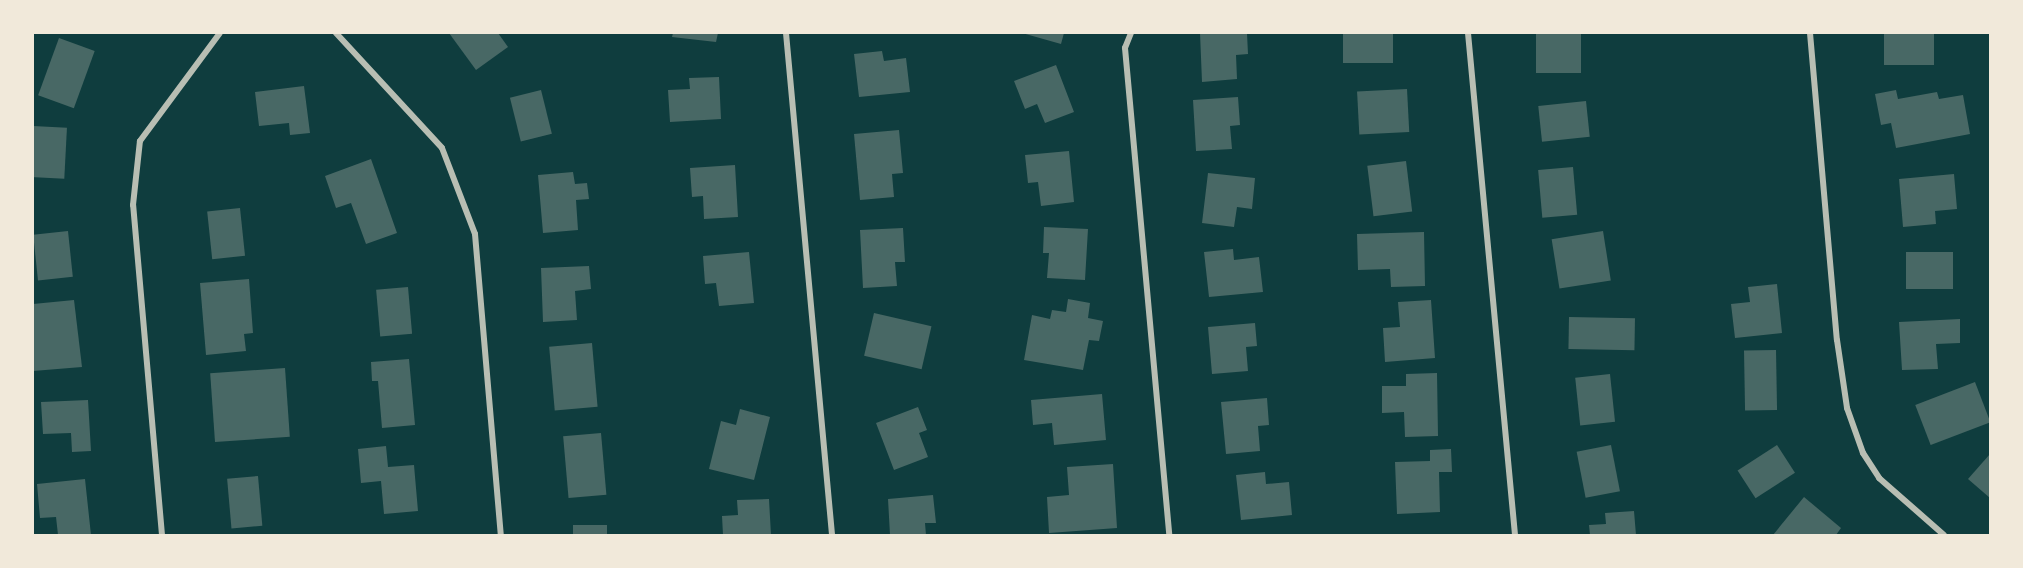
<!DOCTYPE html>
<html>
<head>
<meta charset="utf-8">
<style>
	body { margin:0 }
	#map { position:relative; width:2023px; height:568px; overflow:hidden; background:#0f3d3e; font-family:Ubuntu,sans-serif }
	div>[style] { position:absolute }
	.building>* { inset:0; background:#486865; transform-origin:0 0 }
	.minor>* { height:6px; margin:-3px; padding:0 3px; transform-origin:3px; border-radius:3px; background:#b8beb3 }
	span { translate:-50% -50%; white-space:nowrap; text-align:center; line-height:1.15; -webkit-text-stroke:4.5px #f1e9da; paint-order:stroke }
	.frame { position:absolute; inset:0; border:34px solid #f1e9da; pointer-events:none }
</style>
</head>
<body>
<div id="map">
	<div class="building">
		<i style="clip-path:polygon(449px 33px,498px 33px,508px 47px,476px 70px)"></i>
		<i style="clip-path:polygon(673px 33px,718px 33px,716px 42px,672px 37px)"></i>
		<i style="clip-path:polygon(1022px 33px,1064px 33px,1061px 44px)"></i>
		<i style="clip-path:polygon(1200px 33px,1247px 33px,1248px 54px,1236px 55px,1237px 79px,1202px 82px)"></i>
		<i style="left:1343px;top:33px;width:50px;height:30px"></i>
		<i style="left:1536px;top:33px;width:45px;height:40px"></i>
		<i style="left:1884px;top:33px;width:50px;height:32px"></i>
		<i style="left:59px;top:38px;width:38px;height:61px;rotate:20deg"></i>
		<i style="clip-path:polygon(882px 51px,884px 61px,906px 58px,910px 92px,859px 97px,854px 54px)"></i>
		<i style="clip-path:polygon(1056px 65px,1074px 112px,1045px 123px,1037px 104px,1025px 109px,1014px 81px)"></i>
		<i style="clip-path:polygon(719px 77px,721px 119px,670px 122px,668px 90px,690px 89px,689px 78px)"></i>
		<i style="clip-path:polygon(304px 86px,310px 133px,290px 135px,289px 123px,259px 126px,255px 92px)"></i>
		<i style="left:1407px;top:89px;width:43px;height:50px;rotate:87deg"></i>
		<i style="left:541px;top:90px;width:45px;height:32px;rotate:76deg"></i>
		<i style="clip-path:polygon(1896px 90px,1898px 99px,1937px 92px,1939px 99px,1963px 95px,1970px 134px,1896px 148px,1891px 123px,1881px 125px,1875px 94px)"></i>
		<i style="clip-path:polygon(1238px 97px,1240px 125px,1230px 126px,1232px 149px,1196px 151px,1193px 100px)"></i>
		<i style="left:1586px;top:101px;width:36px;height:48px;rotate:84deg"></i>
		<i style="left:33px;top:126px;width:34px;height:51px;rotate:3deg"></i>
		<i style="clip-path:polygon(899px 130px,903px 173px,892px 174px,894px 197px,860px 200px,854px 134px)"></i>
		<i style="clip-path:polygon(1069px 151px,1074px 202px,1041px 206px,1038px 182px,1028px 183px,1025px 155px)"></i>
		<i style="clip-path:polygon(371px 159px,397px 233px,366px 244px,351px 203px,336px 208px,325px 176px)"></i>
		<i style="left:1406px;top:161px;width:51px;height:39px;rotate:83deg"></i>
		<i style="clip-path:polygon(735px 165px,738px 217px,704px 219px,703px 196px,692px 197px,690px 168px)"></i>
		<i style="left:1573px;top:167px;width:48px;height:35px;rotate:85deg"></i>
		<i style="clip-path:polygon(573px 172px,575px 184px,587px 183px,589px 199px,576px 200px,578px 230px,543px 233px,538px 175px)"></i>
		<i style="clip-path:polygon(1208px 173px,1255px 178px,1252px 209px,1237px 207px,1234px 227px,1202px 223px)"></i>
		<i style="clip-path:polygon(1954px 174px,1957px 209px,1935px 211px,1936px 224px,1903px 227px,1899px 179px)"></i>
		<i style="left:240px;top:208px;width:48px;height:33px;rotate:84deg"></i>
		<i style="clip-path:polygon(1044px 227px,1088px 229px,1085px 280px,1047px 278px,1049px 253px,1043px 253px)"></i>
		<i style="clip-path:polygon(903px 228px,905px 262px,895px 262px,897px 286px,863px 288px,860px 230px)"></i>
		<i style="left:68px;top:231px;width:46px;height:35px;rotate:84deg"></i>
		<i style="left:1603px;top:231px;width:50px;height:52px;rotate:81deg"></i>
		<i style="clip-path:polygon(1424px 232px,1425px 286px,1391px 287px,1390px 269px,1358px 270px,1357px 234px)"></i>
		<i style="clip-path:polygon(1233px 249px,1234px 260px,1259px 257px,1263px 292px,1209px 297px,1204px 252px)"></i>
		<i style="clip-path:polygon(749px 252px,754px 303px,719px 306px,716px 283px,705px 284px,703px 256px)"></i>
		<i style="left:1906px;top:252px;width:47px;height:37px"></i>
		<i style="clip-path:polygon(589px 266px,591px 289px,575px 291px,577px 320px,543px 322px,541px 268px)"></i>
		<i style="clip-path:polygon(249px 279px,253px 333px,244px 334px,246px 351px,206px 355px,200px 283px)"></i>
		<i style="clip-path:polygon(1777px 284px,1782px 333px,1735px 338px,1731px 304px,1750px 302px,1748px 287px)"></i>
		<i style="left:408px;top:287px;width:47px;height:32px;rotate:85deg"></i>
		<i style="clip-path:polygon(1068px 299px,1090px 303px,1088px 318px,1103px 321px,1099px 341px,1089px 340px,1083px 370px,1024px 360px,1032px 315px,1050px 319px,1052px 310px,1066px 312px)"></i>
		<i style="clip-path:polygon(74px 300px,82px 367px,33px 371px,33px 304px)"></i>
		<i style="clip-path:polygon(1431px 300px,1435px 358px,1385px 362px,1383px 328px,1400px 327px,1398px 302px)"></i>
		<i style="left:874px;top:313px;width:59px;height:44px;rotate:13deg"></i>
		<i style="left:1569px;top:317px;width:66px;height:32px;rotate:1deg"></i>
		<i style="clip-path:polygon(1960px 319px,1960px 343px,1936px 344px,1938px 369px,1902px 370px,1899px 322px)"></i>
		<i style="clip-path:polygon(1255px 323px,1257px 346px,1246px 347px,1248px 371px,1212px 374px,1208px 327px)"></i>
		<i style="left:592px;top:343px;width:64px;height:43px;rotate:85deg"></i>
		<i style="left:1776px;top:350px;width:60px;height:32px;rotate:89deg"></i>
		<i style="clip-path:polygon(409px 359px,415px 425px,382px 428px,378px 381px,372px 381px,371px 362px)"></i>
		<i style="left:285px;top:368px;width:69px;height:75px;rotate:86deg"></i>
		<i style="clip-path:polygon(1437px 373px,1438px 436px,1405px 437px,1404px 412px,1382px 413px,1382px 386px,1406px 386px,1406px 374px)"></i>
		<i style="left:1610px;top:374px;width:48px;height:35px;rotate:84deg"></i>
		<i style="left:1975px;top:382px;width:43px;height:64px;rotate:69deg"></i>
		<i style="clip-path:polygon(1102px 394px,1106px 440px,1054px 445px,1052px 423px,1033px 425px,1031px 400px)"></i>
		<i style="clip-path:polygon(1267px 398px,1269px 425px,1258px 426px,1260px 451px,1226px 454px,1221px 402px)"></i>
		<i style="clip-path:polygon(88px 400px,91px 451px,72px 452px,71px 433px,43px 434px,41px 402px)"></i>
		<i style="clip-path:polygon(918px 407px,927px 430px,919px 433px,928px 457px,894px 470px,876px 423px)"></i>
		<i style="clip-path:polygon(740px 409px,770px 417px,754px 480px,709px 469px,721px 421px,736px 425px)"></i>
		<i style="left:601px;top:433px;width:62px;height:38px;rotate:85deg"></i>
		<i style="left:1611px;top:445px;width:47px;height:35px;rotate:79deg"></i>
		<i style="left:1777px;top:445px;width:33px;height:47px;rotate:57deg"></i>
		<i style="clip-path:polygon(386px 446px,388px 467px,414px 465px,418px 511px,384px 514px,381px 481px,361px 483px,358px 449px)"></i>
		<i style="clip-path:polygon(1451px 449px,1452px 472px,1439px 472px,1440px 512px,1397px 514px,1395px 462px,1430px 461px,1430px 450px)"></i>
		<i style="clip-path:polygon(1990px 454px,1990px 498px,1968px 479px)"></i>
		<i style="clip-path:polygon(1113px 464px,1117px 528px,1049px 533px,1047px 497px,1069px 495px,1067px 467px)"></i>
		<i style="clip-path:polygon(1265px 472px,1266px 484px,1289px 482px,1292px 515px,1241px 520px,1236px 475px)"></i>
		<i style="left:258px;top:476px;width:50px;height:31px;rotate:85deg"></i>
		<i style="clip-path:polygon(85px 479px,91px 535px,58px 535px,56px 517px,40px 518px,37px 484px)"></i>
		<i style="clip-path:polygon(933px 495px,936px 523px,925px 523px,926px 535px,890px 535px,888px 499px)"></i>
		<i style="clip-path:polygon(1804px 497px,1841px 528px,1836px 535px,1773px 535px)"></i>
		<i style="clip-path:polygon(769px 499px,771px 535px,723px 535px,722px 516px,738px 515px,737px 500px)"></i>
		<i style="clip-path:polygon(1634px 511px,1636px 535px,1590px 535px,1589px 525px,1606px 524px,1605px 513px)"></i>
		<i style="left:607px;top:525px;width:10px;height:34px;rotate:90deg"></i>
	</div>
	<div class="minor">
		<i style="left:336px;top:33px;width:156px;rotate:47.3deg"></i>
		<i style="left:442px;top:148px;width:92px;rotate:69deg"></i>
		<i style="left:475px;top:234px;width:302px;rotate:85.1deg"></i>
		<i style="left:786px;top:33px;width:504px;rotate:84.76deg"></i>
		<i style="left:1131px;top:33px;width:16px;rotate:112deg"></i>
		<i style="left:1125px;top:48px;width:489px;rotate:84.8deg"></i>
		<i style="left:1468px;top:33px;width:504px;rotate:84.65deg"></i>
		<i style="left:1810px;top:33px;width:308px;rotate:85deg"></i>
		<i style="left:1837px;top:340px;width:69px;rotate:81.6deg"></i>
		<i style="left:1847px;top:408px;width:48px;rotate:70.4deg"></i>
		<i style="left:1863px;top:453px;width:30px;rotate:57deg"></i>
		<i style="left:1879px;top:478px;width:86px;rotate:41.2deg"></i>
		<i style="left:162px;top:535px;width:331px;rotate:-95deg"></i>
		<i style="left:133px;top:205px;width:64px;rotate:-83.8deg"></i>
		<i style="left:140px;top:141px;width:134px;rotate:-53.5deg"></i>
	</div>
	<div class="frame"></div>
</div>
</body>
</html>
